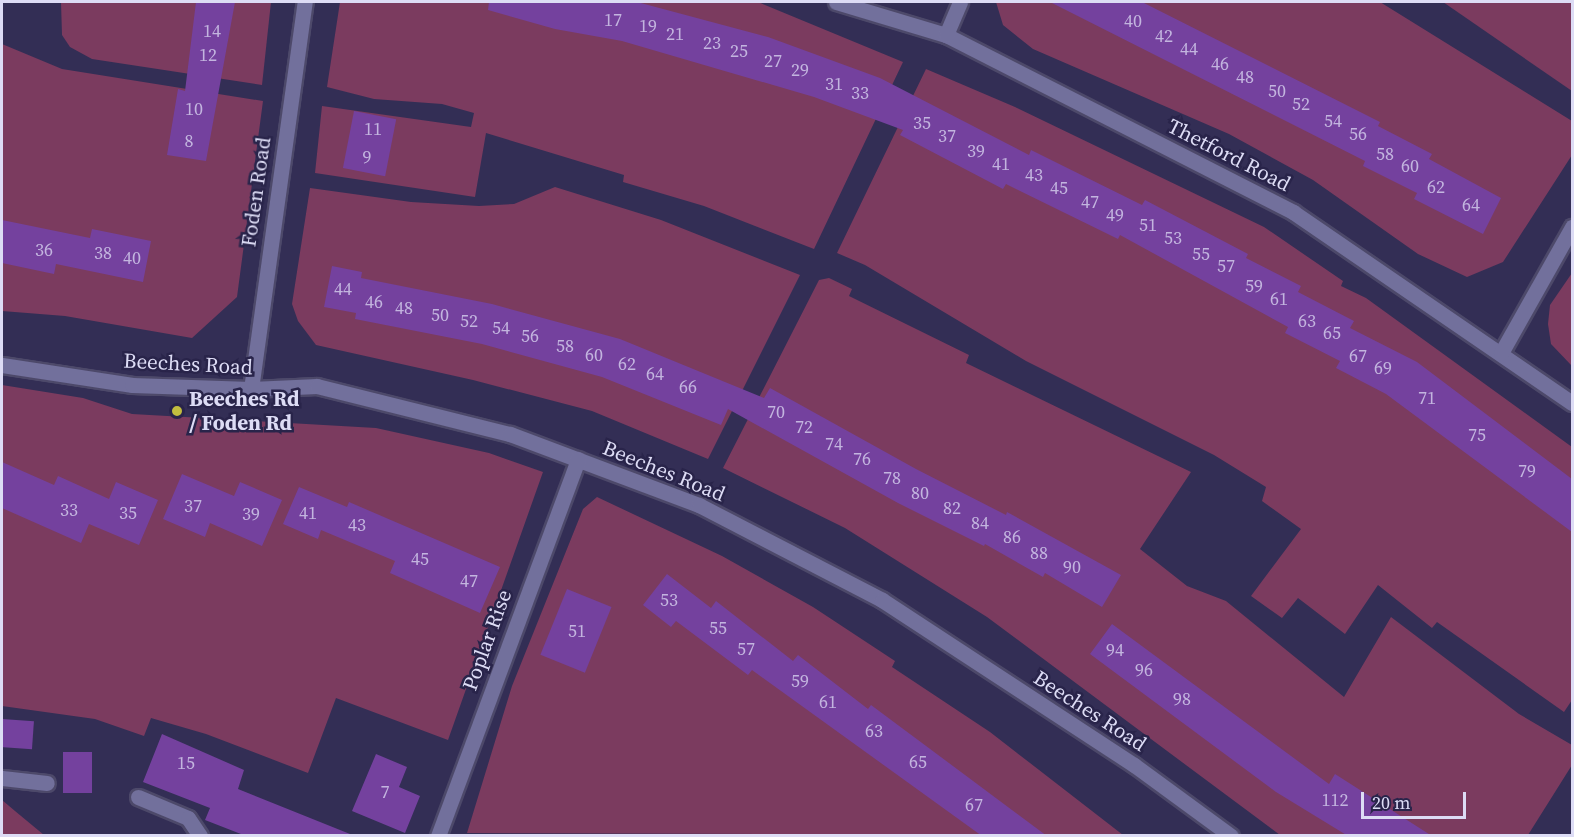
<!DOCTYPE html>
<html>
<head>
<meta charset="utf-8">
<style>
	body { margin:0 }
	#map { position:relative; width:1574px; height:837px; overflow:hidden; background:#332e55; font-family:"Source Serif 4",serif }
	div>[style] { position:absolute }
	.green>* { inset:0; background:#7b3b5f }
	.building>* { inset:0; background:#74419e; transform-origin:0 0 }
	.roads { filter:drop-shadow(2px 0 #4d496a) drop-shadow(-2px 0 #4d496a) drop-shadow(0 2px #4d496a) drop-shadow(0 -2px #4d496a) }
	.minor>* { height:15px; margin:-7.5px; padding:0 7.5px; transform-origin:7.5px; border-radius:7.5px; background:#72709c }
	.dots>* { width:16px; height:16px; translate:-50% -50%; box-sizing:border-box; border:3px solid #29244a; border-radius:50% }
	span { translate:-50% -50%; white-space:nowrap; text-align:center; line-height:1.15; -webkit-text-stroke:5px #29244a; paint-order:stroke }
	.number-label { font-size:18px; color:#c3b5df }
	.number-label span { -webkit-text-stroke-width:0 }
	.street-label { font-size:21px; color:#dddcf5 }
	.poi-label { font-size:21px; color:#dddcf5; font-weight:700 }
	.left { translate:0 -50%; text-align:left }
	.frame { position:absolute; inset:0; border:3px solid #dddcf5; pointer-events:none }
	.scale { position:absolute; left:1361px; top:792px; width:105px; height:27px; box-sizing:border-box; border:3px solid #dddcf5; border-top:0; padding-left:8px; font-size:18px; line-height:21px; white-space:nowrap; color:#dddcf5; -webkit-text-stroke:4px #29244a; paint-order:stroke }
</style>
</head>
<body>
<div id="map">
	<div class="green">
		<i style="clip-path:polygon(61px 2px,271px 2px,262px 85px,92px 59px,70px 47px,62px 35px)"></i>
		<i style="clip-path:polygon(340px 2px,758px 2px,903px 62px,814px 249px,704px 206px,623px 182px,624px 175px,486px 133px,475px 197px,315px 173px,322px 106px,471px 127px,474px 113px,442px 104px,374px 99px,327px 87px)"></i>
		<i style="clip-path:polygon(996px 2px,1380px 2px,1572px 121px,1572px 155px,1503px 262px,1467px 277px,1418px 254px,1313px 180px,1229px 134px,1033px 49px,1003px 25px)"></i>
		<i style="clip-path:polygon(1443px 2px,1572px 2px,1572px 91px)"></i>
		<i style="clip-path:polygon(2px 44px,62px 69px,263px 101px,237px 297px,192px 338px,65px 316px,2px 311px)"></i>
		<i style="clip-path:polygon(926px 69px,1015px 107px,1264px 227px,1343px 281px,1341px 286px,1366px 298px,1572px 447px,1572px 700px,1564px 712px,1437px 622px,1432px 628px,1378px 585px,1345px 634px,1298px 598px,1282px 618px,1251px 596px,1301px 529px,1262px 501px,1266px 487px,1214px 455px,1026px 361px,865px 265px,837px 253px)"></i>
		<i style="clip-path:polygon(555px 187px,661px 220px,800px 275px,708px 459px,592px 411px,473px 380px,316px 345px,298px 321px,292px 304px,310px 188px,411px 202px,479px 206px,514px 204px)"></i>
		<i style="clip-path:polygon(1572px 273px,1572px 366px,1551px 344px,1548px 324px,1550px 305px)"></i>
		<i style="clip-path:polygon(829px 278px,852px 289px,849px 296px,969px 355px,966px 363px,1191px 472px,1140px 549px,1187px 586px,1226px 601px,1344px 697px,1391px 617px,1519px 714px,1572px 745px,1572px 765px,1528px 835px,1280px 835px,987px 617px,845px 528px,723px 468px,819px 280px)"></i>
		<i style="clip-path:polygon(2px 385px,83px 398px,132px 414px,376px 428px,489px 453px,543px 472px,448px 740px,336px 698px,308px 773px,206px 734px,151px 718px,144px 736px,95px 719px,2px 706px)"></i>
		<i style="clip-path:polygon(597px 497px,722px 556px,813px 607px,895px 661px,892px 667px,990px 732px,1123px 835px,467px 833px,512px 686px,583px 509px)"></i>
		<i style="clip-path:polygon(2px 800px,15px 811px,44px 835px,2px 835px)"></i>
	</div>
	<div class="building">
		<i style="clip-path:polygon(196px 2px,235px 2px,206px 161px,167px 155px,178px 89px,185px 91px)"></i>
		<i style="clip-path:polygon(489px 2px,637px 2px,768px 37px,880px 78px,1029px 155px,1031px 150px,1142px 205px,1145px 200px,1248px 254px,1246px 258px,1301px 286px,1298px 292px,1354px 321px,1350px 328px,1417px 362px,1572px 479px,1572px 532px,1386px 394px,1336px 368px,1340px 361px,1285px 333px,1288px 327px,1120px 235px,1118px 239px,1006px 184px,1003px 189px,900px 135px,903px 130px,814px 97px,622px 41px,555px 29px,488px 10px)"></i>
		<i style="clip-path:polygon(1050px 2px,1142px 2px,1380px 122px,1378px 126px,1432px 154px,1429px 159px,1501px 198px,1483px 234px,1414px 199px,1417px 193px,1363px 166px,1365px 161px)"></i>
		<i style="left:354px;top:111px;width:43px;height:58px;rotate:11deg"></i>
		<i style="clip-path:polygon(2px 220px,90px 238px,92px 229px,151px 241px,143px 282px,56px 264px,54px 274px,2px 263px)"></i>
		<i style="clip-path:polygon(332px 266px,362px 272px,361px 278px,492px 304px,620px 339px,764px 398px,770px 388px,916px 469px,1006px 515px,1007px 512px,1121px 575px,1102px 607px,1045px 573px,1043px 577px,985px 544px,984px 546px,898px 503px,728px 409px,721px 425px,602px 377px,482px 344px,355px 319px,356px 313px,324px 307px)"></i>
		<i style="clip-path:polygon(2px 462px,54px 485px,58px 476px,109px 499px,116px 482px,158px 500px,139px 545px,89px 524px,81px 543px,2px 508px)"></i>
		<i style="clip-path:polygon(182px 474px,234px 496px,240px 482px,282px 500px,262px 546px,210px 523px,205px 537px,163px 519px)"></i>
		<i style="clip-path:polygon(299px 487px,347px 507px,349px 502px,500px 567px,480px 613px,390px 573px,395px 561px,321px 530px,318px 539px,283px 524px)"></i>
		<i style="clip-path:polygon(667px 574px,711px 608px,716px 601px,793px 661px,798px 655px,868px 709px,871px 705px,1047px 836px,982px 836px,752px 670px,748px 675px,676px 621px,671px 627px,643px 605px)"></i>
		<i style="left:567px;top:589px;width:48px;height:71px;rotate:22deg"></i>
		<i style="clip-path:polygon(1112px 624px,1329px 784px,1335px 774px,1432px 836px,1348px 836px,1276px 792px,1090px 654px)"></i>
		<i style="left:2px;top:719px;width:32px;height:28px;rotate:4deg"></i>
		<i style="clip-path:polygon(162px 734px,244px 770px,238px 789px,355px 836px,246px 836px,205px 820px,210px 808px,143px 782px)"></i>
		<i style="left:63px;top:752px;width:29px;height:41px"></i>
		<i style="clip-path:polygon(376px 754px,407px 767px,399px 787px,420px 796px,405px 833px,352px 811px)"></i>
	</div>
	<div class="roads">
		<div class="minor">
			<i style="left:836px;top:2px;width:115px;rotate:16.7deg"></i>
			<i style="left:946px;top:35px;width:390px;rotate:27deg"></i>
			<i style="left:1293px;top:212px;width:338px;rotate:34.4deg"></i>
			<i style="left:946px;top:35px;width:36px;rotate:-67deg"></i>
			<i style="left:1501px;top:353px;width:145px;rotate:-60.6deg"></i>
			<i style="left:2px;top:365px;width:132px;rotate:8.7deg"></i>
			<i style="left:132px;top:385px;width:119px;rotate:1.9deg"></i>
			<i style="left:251px;top:389px;width:66px;rotate:-2.6deg"></i>
			<i style="left:317px;top:386px;width:199px;rotate:14deg"></i>
			<i style="left:510px;top:434px;width:202px;rotate:20.6deg"></i>
			<i style="left:699px;top:505px;width:206px;rotate:27.4deg"></i>
			<i style="left:882px;top:600px;width:301px;rotate:33.2deg"></i>
			<i style="left:1134px;top:765px;width:120px;rotate:36.2deg"></i>
			<i style="left:251px;top:389px;width:391px;rotate:-82.1deg"></i>
			<i style="left:2px;top:778px;width:45px;rotate:6.3deg"></i>
			<i style="left:138px;top:797px;width:54px;rotate:22.8deg"></i>
			<i style="left:188px;top:818px;width:22px;rotate:56deg"></i>
			<i style="left:438px;top:836px;width:402px;rotate:-69.6deg"></i>
		</div>
	</div>
	<div class="dots">
		<i style="left:177px;top:411px;background:#c2bd3f"></i>
	</div>
	<div class="number-label">
		<span style="left:613px;top:20px">17</span>
		<span style="left:1133px;top:21px">40</span>
		<span style="left:648px;top:26px">19</span>
		<span style="left:212px;top:31px">14</span>
		<span style="left:675px;top:34px">21</span>
		<span style="left:1164px;top:36px">42</span>
		<span style="left:712px;top:43px">23</span>
		<span style="left:1189px;top:49px">44</span>
		<span style="left:739px;top:51px">25</span>
		<span style="left:208px;top:55px">12</span>
		<span style="left:773px;top:61px">27</span>
		<span style="left:1220px;top:64px">46</span>
		<span style="left:800px;top:70px">29</span>
		<span style="left:1245px;top:77px">48</span>
		<span style="left:834px;top:84px">31</span>
		<span style="left:1277px;top:91px">50</span>
		<span style="left:860px;top:93px">33</span>
		<span style="left:1301px;top:104px">52</span>
		<span style="left:194px;top:109px">10</span>
		<span style="left:1333px;top:121px">54</span>
		<span style="left:922px;top:123px">35</span>
		<span style="left:373px;top:129px">11</span>
		<span style="left:1358px;top:134px">56</span>
		<span style="left:947px;top:136px">37</span>
		<span style="left:189px;top:141px">8</span>
		<span style="left:976px;top:151px">39</span>
		<span style="left:1385px;top:154px">58</span>
		<span style="left:367px;top:157px">9</span>
		<span style="left:1001px;top:164px">41</span>
		<span style="left:1410px;top:166px">60</span>
		<span style="left:1034px;top:175px">43</span>
		<span style="left:1436px;top:187px">62</span>
		<span style="left:1059px;top:188px">45</span>
		<span style="left:1090px;top:202px">47</span>
		<span style="left:1471px;top:205px">64</span>
		<span style="left:1115px;top:215px">49</span>
		<span style="left:1148px;top:225px">51</span>
		<span style="left:1173px;top:238px">53</span>
		<span style="left:44px;top:250px">36</span>
		<span style="left:103px;top:253px">38</span>
		<span style="left:1201px;top:254px">55</span>
		<span style="left:132px;top:258px">40</span>
		<span style="left:1226px;top:266px">57</span>
		<span style="left:1254px;top:286px">59</span>
		<span style="left:343px;top:289px">44</span>
		<span style="left:1279px;top:299px">61</span>
		<span style="left:374px;top:302px">46</span>
		<span style="left:404px;top:308px">48</span>
		<span style="left:440px;top:315px">50</span>
		<span style="left:469px;top:321px">52</span>
		<span style="left:1307px;top:321px">63</span>
		<span style="left:501px;top:328px">54</span>
		<span style="left:1332px;top:333px">65</span>
		<span style="left:530px;top:336px">56</span>
		<span style="left:565px;top:346px">58</span>
		<span style="left:594px;top:355px">60</span>
		<span style="left:1358px;top:356px">67</span>
		<span style="left:627px;top:364px">62</span>
		<span style="left:1383px;top:368px">69</span>
		<span style="left:655px;top:374px">64</span>
		<span style="left:688px;top:387px">66</span>
		<span style="left:1427px;top:398px">71</span>
		<span style="left:776px;top:412px">70</span>
		<span style="left:804px;top:427px">72</span>
		<span style="left:1477px;top:435px">75</span>
		<span style="left:834px;top:444px">74</span>
		<span style="left:862px;top:459px">76</span>
		<span style="left:1527px;top:471px">79</span>
		<span style="left:892px;top:478px">78</span>
		<span style="left:920px;top:493px">80</span>
		<span style="left:193px;top:506px">37</span>
		<span style="left:952px;top:508px">82</span>
		<span style="left:69px;top:510px">33</span>
		<span style="left:128px;top:513px">35</span>
		<span style="left:308px;top:513px">41</span>
		<span style="left:251px;top:514px">39</span>
		<span style="left:980px;top:523px">84</span>
		<span style="left:357px;top:525px">43</span>
		<span style="left:1012px;top:537px">86</span>
		<span style="left:1039px;top:553px">88</span>
		<span style="left:420px;top:559px">45</span>
		<span style="left:1072px;top:567px">90</span>
		<span style="left:469px;top:581px">47</span>
		<span style="left:669px;top:600px">53</span>
		<span style="left:718px;top:628px">55</span>
		<span style="left:577px;top:631px">51</span>
		<span style="left:746px;top:649px">57</span>
		<span style="left:1115px;top:650px">94</span>
		<span style="left:1144px;top:670px">96</span>
		<span style="left:800px;top:681px">59</span>
		<span style="left:1182px;top:699px">98</span>
		<span style="left:828px;top:702px">61</span>
		<span style="left:874px;top:731px">63</span>
		<span style="left:918px;top:762px">65</span>
		<span style="left:186px;top:763px">15</span>
		<span style="left:385px;top:792px">7</span>
		<span style="left:1335px;top:800px">112</span>
		<span style="left:974px;top:805px">67</span>
	</div>
	<div class="street-label">
		<span style="left:1229px;top:155px;rotate:27deg">Thetford Road</span>
		<span style="left:256px;top:192px;rotate:-82deg">Foden Road</span>
		<span style="left:188px;top:364px;rotate:3deg">Beeches Road</span>
		<span style="left:664px;top:471px;rotate:22deg">Beeches Road</span>
		<span style="left:487px;top:640px;rotate:-70deg">Poplar Rise</span>
		<span style="left:1090px;top:711px;rotate:33deg">Beeches Road</span>
	</div>
	<div class="poi-label">
		<span class="left" style="left:189px;top:411px">Beeches Rd<br>/ Foden Rd</span>
	</div>
	<div class="frame"></div>
	<div class="scale">20 m</div>
</div>
</body>
</html>
